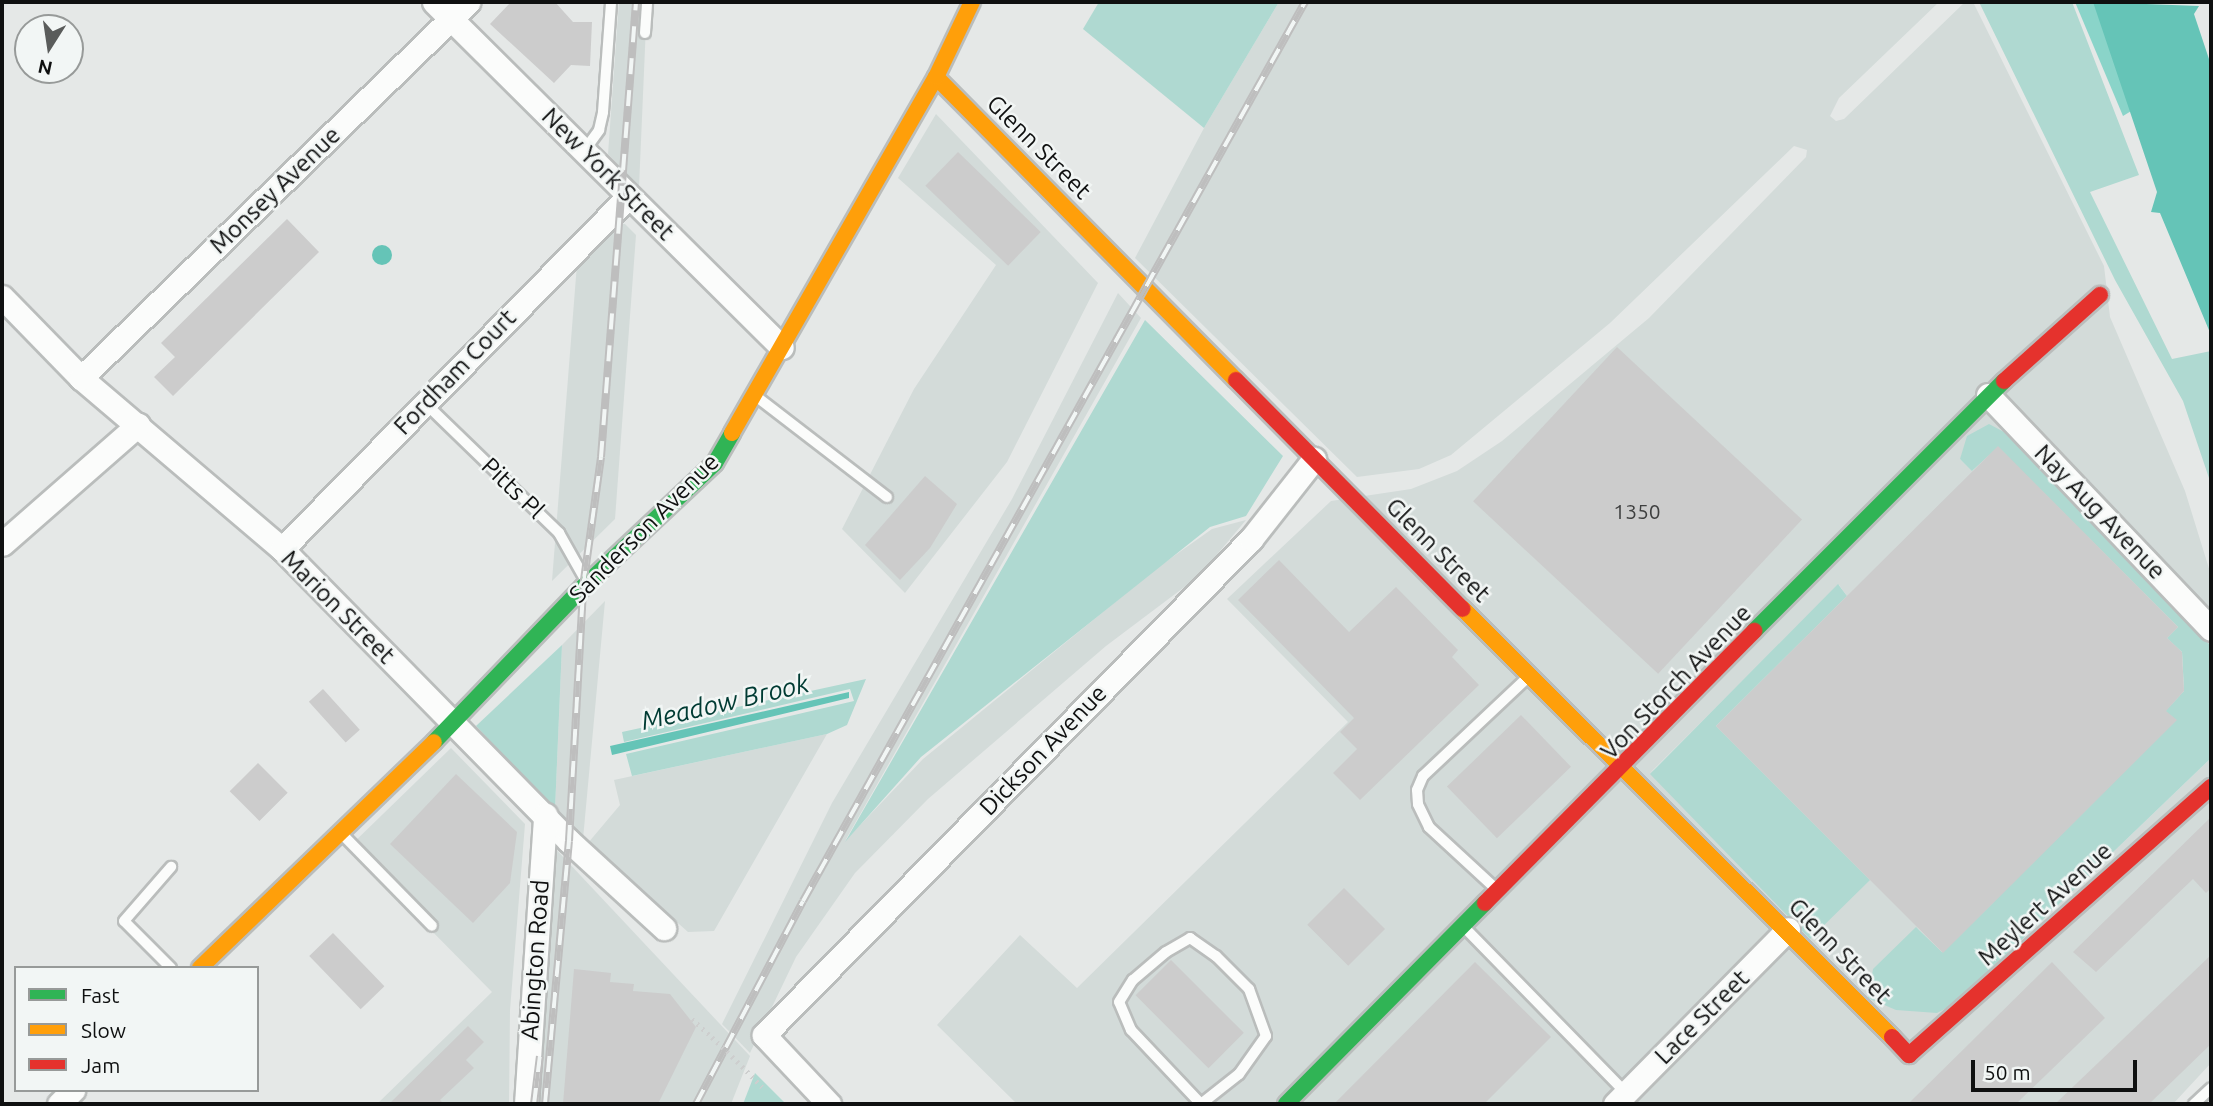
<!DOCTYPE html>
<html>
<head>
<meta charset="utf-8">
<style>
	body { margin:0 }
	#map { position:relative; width:2213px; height:1106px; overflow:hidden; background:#e5e8e7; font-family:Ubuntu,sans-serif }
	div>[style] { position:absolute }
	.built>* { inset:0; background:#d3dbd9 }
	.green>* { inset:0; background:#afd9d1 }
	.forest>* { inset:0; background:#8ad4c9 }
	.water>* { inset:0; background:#65c4b7 }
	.round { border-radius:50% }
	.building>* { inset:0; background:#ccc; transform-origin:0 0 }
	.path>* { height:4.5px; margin-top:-2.25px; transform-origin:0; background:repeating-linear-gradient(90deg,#cdcece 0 2px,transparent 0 7px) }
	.roads { filter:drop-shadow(2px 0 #babdbc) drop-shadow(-2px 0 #babdbc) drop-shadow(0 2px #babdbc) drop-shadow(0 -2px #babdbc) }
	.lane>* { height:10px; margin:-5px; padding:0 5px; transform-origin:5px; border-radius:5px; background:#fbfcfb }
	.street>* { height:23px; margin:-11.5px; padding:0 11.5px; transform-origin:11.5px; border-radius:11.5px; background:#fbfcfb }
	.fast>* { height:16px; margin:-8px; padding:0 8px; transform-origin:8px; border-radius:8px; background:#30b455 }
	.slow>* { height:16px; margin:-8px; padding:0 8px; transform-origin:8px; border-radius:8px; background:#ff9f0a }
	.jam>* { height:16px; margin:-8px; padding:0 8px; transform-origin:8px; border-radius:8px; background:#e5322d }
	.rail>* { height:8px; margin-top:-4px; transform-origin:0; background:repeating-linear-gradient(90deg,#f2f6f5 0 16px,#bebebe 0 32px); box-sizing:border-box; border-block:2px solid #bebebe }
	.path-bridge>* { height:4.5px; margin-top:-2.25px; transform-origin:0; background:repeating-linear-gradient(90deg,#cdcece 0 2px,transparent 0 7px) }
	span { translate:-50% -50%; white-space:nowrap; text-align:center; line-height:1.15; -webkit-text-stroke:5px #f2f6f5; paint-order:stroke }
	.number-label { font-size:21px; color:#3e3f3f }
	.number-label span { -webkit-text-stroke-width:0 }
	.street-label { font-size:24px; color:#0f1010 }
	.water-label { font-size:26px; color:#003b33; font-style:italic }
	.frame { position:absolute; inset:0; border:4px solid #0f1010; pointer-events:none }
	.legend { position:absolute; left:14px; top:966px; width:245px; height:126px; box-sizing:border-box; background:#f2f6f5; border:2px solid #979a99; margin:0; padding:9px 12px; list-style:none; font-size:21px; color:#0f1010 }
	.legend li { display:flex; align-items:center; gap:14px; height:35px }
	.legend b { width:35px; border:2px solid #979a99 }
	.north { position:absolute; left:14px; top:14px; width:70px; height:70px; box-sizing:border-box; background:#f2f6f5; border:2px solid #979a99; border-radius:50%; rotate:192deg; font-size:19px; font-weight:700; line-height:28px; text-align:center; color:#0f1010 }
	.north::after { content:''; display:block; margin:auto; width:24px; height:32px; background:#5a5c5b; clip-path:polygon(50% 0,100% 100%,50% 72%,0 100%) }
	.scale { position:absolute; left:1971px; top:1060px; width:166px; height:32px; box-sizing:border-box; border:4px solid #0f1010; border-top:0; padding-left:9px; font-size:21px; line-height:24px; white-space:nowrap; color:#0f1010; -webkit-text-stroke:5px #f2f6f5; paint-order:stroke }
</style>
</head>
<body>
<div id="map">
	<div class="built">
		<i style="clip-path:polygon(619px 2px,647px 2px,639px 187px,608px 154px)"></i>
		<i style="clip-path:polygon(evenodd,1279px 2px,1939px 2px,1839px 98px,1830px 116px,1836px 121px,1844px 119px,1965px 2px,1973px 2px,2104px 266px,2110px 317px,2185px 491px,2211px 575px,2211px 646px,2004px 433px,1960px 459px,1973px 471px,1998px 446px,2178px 627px,2184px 691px,1943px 953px,1917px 927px,1956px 1003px,2211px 758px,2211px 1063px,2173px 1104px,1017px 1104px,937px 1025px,1020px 935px,1077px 988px,1348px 722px,1227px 599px,1331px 501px,1411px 489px,1457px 471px,1502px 441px,1649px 318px,1806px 157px,1807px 150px,1794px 146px,1610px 323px,1451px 455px,1419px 469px,1357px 477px,1135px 258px,1204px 128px,1279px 2px,1839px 585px,1847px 596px,1716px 726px,1650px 773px,1839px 585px)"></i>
		<i style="clip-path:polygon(936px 114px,1098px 283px,1007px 462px,905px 593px,842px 529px,914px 389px,996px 265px,898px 178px)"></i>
		<i style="clip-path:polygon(615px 223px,625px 224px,636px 235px,615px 519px,552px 581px,577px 264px)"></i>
		<i style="clip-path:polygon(1118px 293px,1141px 318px,845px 841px,923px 759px,1157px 568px,1212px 529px,1246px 520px,1199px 576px,1106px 646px,928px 799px,855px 873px,796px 957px,750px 1053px,722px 1024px,832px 803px,1012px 499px)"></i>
		<i style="clip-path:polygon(605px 601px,583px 839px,555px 810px,562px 645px)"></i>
		<i style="clip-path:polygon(827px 734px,714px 931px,688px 932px,588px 843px,620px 805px,614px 780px)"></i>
		<i style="clip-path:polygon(451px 748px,525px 824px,510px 1010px,509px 1104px,377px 1104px,492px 992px,349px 847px)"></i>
		<i style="clip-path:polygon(550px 843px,750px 1056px,731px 1104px,528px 1104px)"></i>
	</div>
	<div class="green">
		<i style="clip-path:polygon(1099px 2px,1279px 2px,1204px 128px,1083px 29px)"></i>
		<i style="clip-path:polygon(1979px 2px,2072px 2px,2139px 175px,2090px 192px,2172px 359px,2211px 351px,2211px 484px,2183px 401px,2115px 280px)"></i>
		<i style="clip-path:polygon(1145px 320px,1283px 456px,1246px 516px,1210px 527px,921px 757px,845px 842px)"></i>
		<i style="clip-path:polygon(1989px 424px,2004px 432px,2211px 646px,2211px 758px,1956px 1003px,1937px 1013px,1896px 1010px,1868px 998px,1873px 969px,1916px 927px,1942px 952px,2184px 691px,2182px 652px,2167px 638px,2178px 627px,1998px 447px,1972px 471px,1960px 459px,1967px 436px)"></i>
		<i style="clip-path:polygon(1838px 584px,1847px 596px,1716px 726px,1870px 880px,1810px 939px,1650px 774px)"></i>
		<i style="clip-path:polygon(562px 645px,555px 810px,476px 726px)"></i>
		<i style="clip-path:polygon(866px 679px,847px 725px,827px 734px,632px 776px,626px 754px,854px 701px,850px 689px,624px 742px,622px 732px)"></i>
		<i style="clip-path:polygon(755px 1073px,786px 1104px,743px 1104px)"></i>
	</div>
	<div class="forest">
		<i style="clip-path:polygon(2075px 2px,2114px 2px,2141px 105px,2123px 116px)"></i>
	</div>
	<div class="water">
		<i style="clip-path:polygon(2093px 2px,2199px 6px,2194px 14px,2211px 65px,2211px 335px,2160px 213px,2151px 212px,2157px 192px)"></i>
		<i class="round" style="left:372px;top:245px;width:20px;height:20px"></i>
		<i style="clip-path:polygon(849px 692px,849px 698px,612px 755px,610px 746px)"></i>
	</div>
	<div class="building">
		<i style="clip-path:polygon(511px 2px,555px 2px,573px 22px,592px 22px,590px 66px,571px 65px,554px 83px,490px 24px)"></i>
		<i style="left:958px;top:152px;width:115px;height:47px;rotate:44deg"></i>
		<i style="clip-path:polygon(287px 219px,319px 252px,173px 396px,154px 377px,175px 357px,161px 343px)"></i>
		<i style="left:1617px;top:347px;width:253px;height:211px;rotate:43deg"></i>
		<i style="clip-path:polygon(1998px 446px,2178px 627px,2167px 638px,2182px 652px,2184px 691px,2166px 711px,2177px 720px,1943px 953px,1716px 726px)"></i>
		<i style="clip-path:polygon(925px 476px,957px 504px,930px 548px,900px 580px,865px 545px)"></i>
		<i style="clip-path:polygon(1279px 560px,1349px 632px,1396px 587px,1458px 650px,1452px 657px,1479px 685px,1360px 800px,1333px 773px,1357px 749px,1340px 732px,1354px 718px,1238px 600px)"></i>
		<i style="left:323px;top:689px;width:55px;height:19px;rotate:48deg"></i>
		<i style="left:1521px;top:715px;width:72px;height:103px;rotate:46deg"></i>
		<i style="left:258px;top:763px;width:42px;height:40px;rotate:45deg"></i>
		<i style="clip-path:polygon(456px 774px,517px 832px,510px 883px,473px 923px,390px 844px)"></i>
		<i style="clip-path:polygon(2211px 817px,2211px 888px,2206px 893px,2193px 879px,2096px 972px,2073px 952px)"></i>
		<i style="left:1344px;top:888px;width:58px;height:52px;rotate:45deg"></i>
		<i style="left:333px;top:933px;width:74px;height:33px;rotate:46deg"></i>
		<i style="clip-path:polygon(2211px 955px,2211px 1044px,2149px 1104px,2055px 1104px)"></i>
		<i style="left:1171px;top:960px;width:103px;height:50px;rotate:45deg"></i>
		<i style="clip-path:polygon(1475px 962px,1551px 1037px,1484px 1104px,1334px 1104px)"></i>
		<i style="clip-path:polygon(2052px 962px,2105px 1018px,2016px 1104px,1908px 1104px)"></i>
		<i style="clip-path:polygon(574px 969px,611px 973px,610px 982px,634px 984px,633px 991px,670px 994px,696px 1027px,658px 1104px,563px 1104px)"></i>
		<i style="clip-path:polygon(468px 1026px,484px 1042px,466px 1060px,474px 1068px,440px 1100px,444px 1104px,389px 1104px)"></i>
	</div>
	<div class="path">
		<i style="left:692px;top:1019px;width:27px;rotate:42deg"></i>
		<i style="left:742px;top:1066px;width:29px;rotate:46deg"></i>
	</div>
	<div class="roads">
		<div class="lane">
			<i style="left:645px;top:33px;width:31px;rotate:-86deg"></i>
			<i style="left:584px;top:151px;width:26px;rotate:-54deg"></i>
			<i style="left:599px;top:130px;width:18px;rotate:-77deg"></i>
			<i style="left:603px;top:112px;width:110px;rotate:-85.8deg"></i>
			<i style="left:757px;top:397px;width:164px;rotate:37.6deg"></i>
			<i style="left:425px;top:403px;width:187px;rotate:44.1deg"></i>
			<i style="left:559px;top:533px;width:55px;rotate:60.6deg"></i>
			<i style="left:343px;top:835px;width:127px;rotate:45.6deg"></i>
			<i style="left:1495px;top:888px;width:90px;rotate:-137.3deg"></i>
			<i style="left:1429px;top:827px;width:25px;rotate:-116deg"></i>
			<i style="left:1418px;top:804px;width:14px;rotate:-94deg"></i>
			<i style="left:1417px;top:790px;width:15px;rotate:-67deg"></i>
			<i style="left:1423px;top:776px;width:144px;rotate:-43.3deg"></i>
			<i style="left:1464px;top:927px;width:232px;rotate:45.7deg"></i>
			<i style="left:1190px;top:938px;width:32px;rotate:35deg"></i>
			<i style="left:1216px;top:956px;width:47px;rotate:45deg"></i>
			<i style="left:1249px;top:989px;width:50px;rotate:70.1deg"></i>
			<i style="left:1266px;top:1036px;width:47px;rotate:125.4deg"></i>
			<i style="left:1239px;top:1074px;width:48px;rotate:141.7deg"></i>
			<i style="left:1201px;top:1104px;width:102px;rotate:-133.4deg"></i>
			<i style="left:1131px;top:1030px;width:30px;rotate:-113deg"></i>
			<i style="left:1119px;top:1002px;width:26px;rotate:-58deg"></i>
			<i style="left:1133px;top:980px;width:43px;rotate:-40.3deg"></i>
			<i style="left:1166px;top:952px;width:28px;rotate:-30deg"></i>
			<i style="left:171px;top:968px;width:66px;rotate:-135deg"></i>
			<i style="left:124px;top:921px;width:72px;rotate:-49deg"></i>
			<i style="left:2194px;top:1104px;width:23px;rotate:-43deg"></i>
		</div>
		<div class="street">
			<i style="left:434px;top:2px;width:490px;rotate:44.8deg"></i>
			<i style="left:2px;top:297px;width:113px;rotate:45.7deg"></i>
			<i style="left:81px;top:378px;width:264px;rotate:40.4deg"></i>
			<i style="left:282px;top:549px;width:409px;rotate:45.5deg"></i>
			<i style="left:569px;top:841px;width:129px;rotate:42.5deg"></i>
			<i style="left:81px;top:378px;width:540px;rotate:-44.17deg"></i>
			<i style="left:1988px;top:395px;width:323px;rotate:46.4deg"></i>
			<i style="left:2px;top:544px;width:181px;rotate:-41.2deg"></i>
			<i style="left:282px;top:549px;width:495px;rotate:-45.5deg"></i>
			<i style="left:59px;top:1104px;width:20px;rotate:-45deg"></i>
			<i style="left:526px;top:1104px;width:290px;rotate:-86.2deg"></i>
			<i style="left:829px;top:1104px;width:95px;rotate:-133.3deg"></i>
			<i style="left:764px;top:1035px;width:695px;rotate:-45.52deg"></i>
			<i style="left:1251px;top:539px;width:102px;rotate:-51.8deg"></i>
			<i style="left:1615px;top:1104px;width:246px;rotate:-45.3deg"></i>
		</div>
		<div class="fast">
			<i style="left:1754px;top:631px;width:354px;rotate:-45deg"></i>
			<i style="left:434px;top:742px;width:215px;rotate:-46.1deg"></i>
			<i style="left:583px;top:587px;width:181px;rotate:-43.2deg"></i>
			<i style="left:715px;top:463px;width:34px;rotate:-60deg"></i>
			<i style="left:1286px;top:1104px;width:283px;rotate:-45.3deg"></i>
		</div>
		<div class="slow">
			<i style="left:936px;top:77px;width:426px;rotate:45.3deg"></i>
			<i style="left:732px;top:433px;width:410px;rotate:-60.2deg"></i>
			<i style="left:936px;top:77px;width:83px;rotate:-64.4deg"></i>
			<i style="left:1463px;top:609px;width:606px;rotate:44.93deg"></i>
			<i style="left:200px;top:968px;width:325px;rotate:-44deg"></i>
		</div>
		<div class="jam">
			<i style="left:1236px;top:380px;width:322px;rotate:45.3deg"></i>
			<i style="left:2004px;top:381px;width:129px;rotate:-41.9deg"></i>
			<i style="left:1485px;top:903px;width:383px;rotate:-45.3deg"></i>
			<i style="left:1892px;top:1037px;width:25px;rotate:47deg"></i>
			<i style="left:1909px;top:1055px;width:404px;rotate:-41.6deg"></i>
		</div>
	</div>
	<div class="rail">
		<i style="left:534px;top:1104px;width:48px;rotate:-82.9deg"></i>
		<i style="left:545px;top:1104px;width:264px;rotate:-84.8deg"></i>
		<i style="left:569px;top:841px;width:254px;rotate:-86.8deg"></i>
		<i style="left:583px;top:587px;width:131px;rotate:-82.1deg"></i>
		<i style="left:601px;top:457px;width:456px;rotate:-85.6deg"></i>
		<i style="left:696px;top:1104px;width:229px;rotate:-62.2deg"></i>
		<i style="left:803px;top:901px;width:1030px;rotate:-60.82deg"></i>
	</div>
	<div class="path-bridge">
		<i style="left:712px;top:1037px;width:42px;rotate:44deg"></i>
	</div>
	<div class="number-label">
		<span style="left:1637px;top:511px">1350</span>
	</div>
	<div class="street-label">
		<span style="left:1039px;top:147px;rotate:45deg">Glenn Street</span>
		<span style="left:608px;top:174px;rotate:45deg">New York Street</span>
		<span style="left:275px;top:190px;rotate:-44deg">Monsey Avenue</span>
		<span style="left:455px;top:372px;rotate:-46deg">Fordham Court</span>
		<span style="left:513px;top:488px;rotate:44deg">Pitts Pl</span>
		<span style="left:2100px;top:512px;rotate:46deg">Nay Aug Avenue</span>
		<span style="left:644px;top:528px;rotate:-45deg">Sanderson Avenue</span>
		<span style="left:1438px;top:550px;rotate:45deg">Glenn Street</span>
		<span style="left:338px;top:607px;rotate:45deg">Marion Street</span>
		<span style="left:1676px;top:682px;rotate:-46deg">Von Storch Avenue</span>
		<span style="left:1043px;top:750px;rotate:-46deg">Dickson Avenue</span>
		<span style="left:2045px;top:904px;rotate:-42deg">Meylert Avenue</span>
		<span style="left:1840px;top:951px;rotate:46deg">Glenn Street</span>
		<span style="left:535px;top:960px;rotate:-86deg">Abington Road</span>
		<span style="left:1702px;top:1017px;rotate:-45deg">Lace Street</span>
	</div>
	<div class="water-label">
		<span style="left:725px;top:702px;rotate:-13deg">Meadow Brook</span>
	</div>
	<div class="frame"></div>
	<ul class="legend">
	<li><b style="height:9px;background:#30b455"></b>Fast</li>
	<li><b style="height:9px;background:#ff9f0a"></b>Slow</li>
	<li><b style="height:9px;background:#e5322d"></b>Jam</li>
	</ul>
	<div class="north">N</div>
	<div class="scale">50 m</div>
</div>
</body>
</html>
